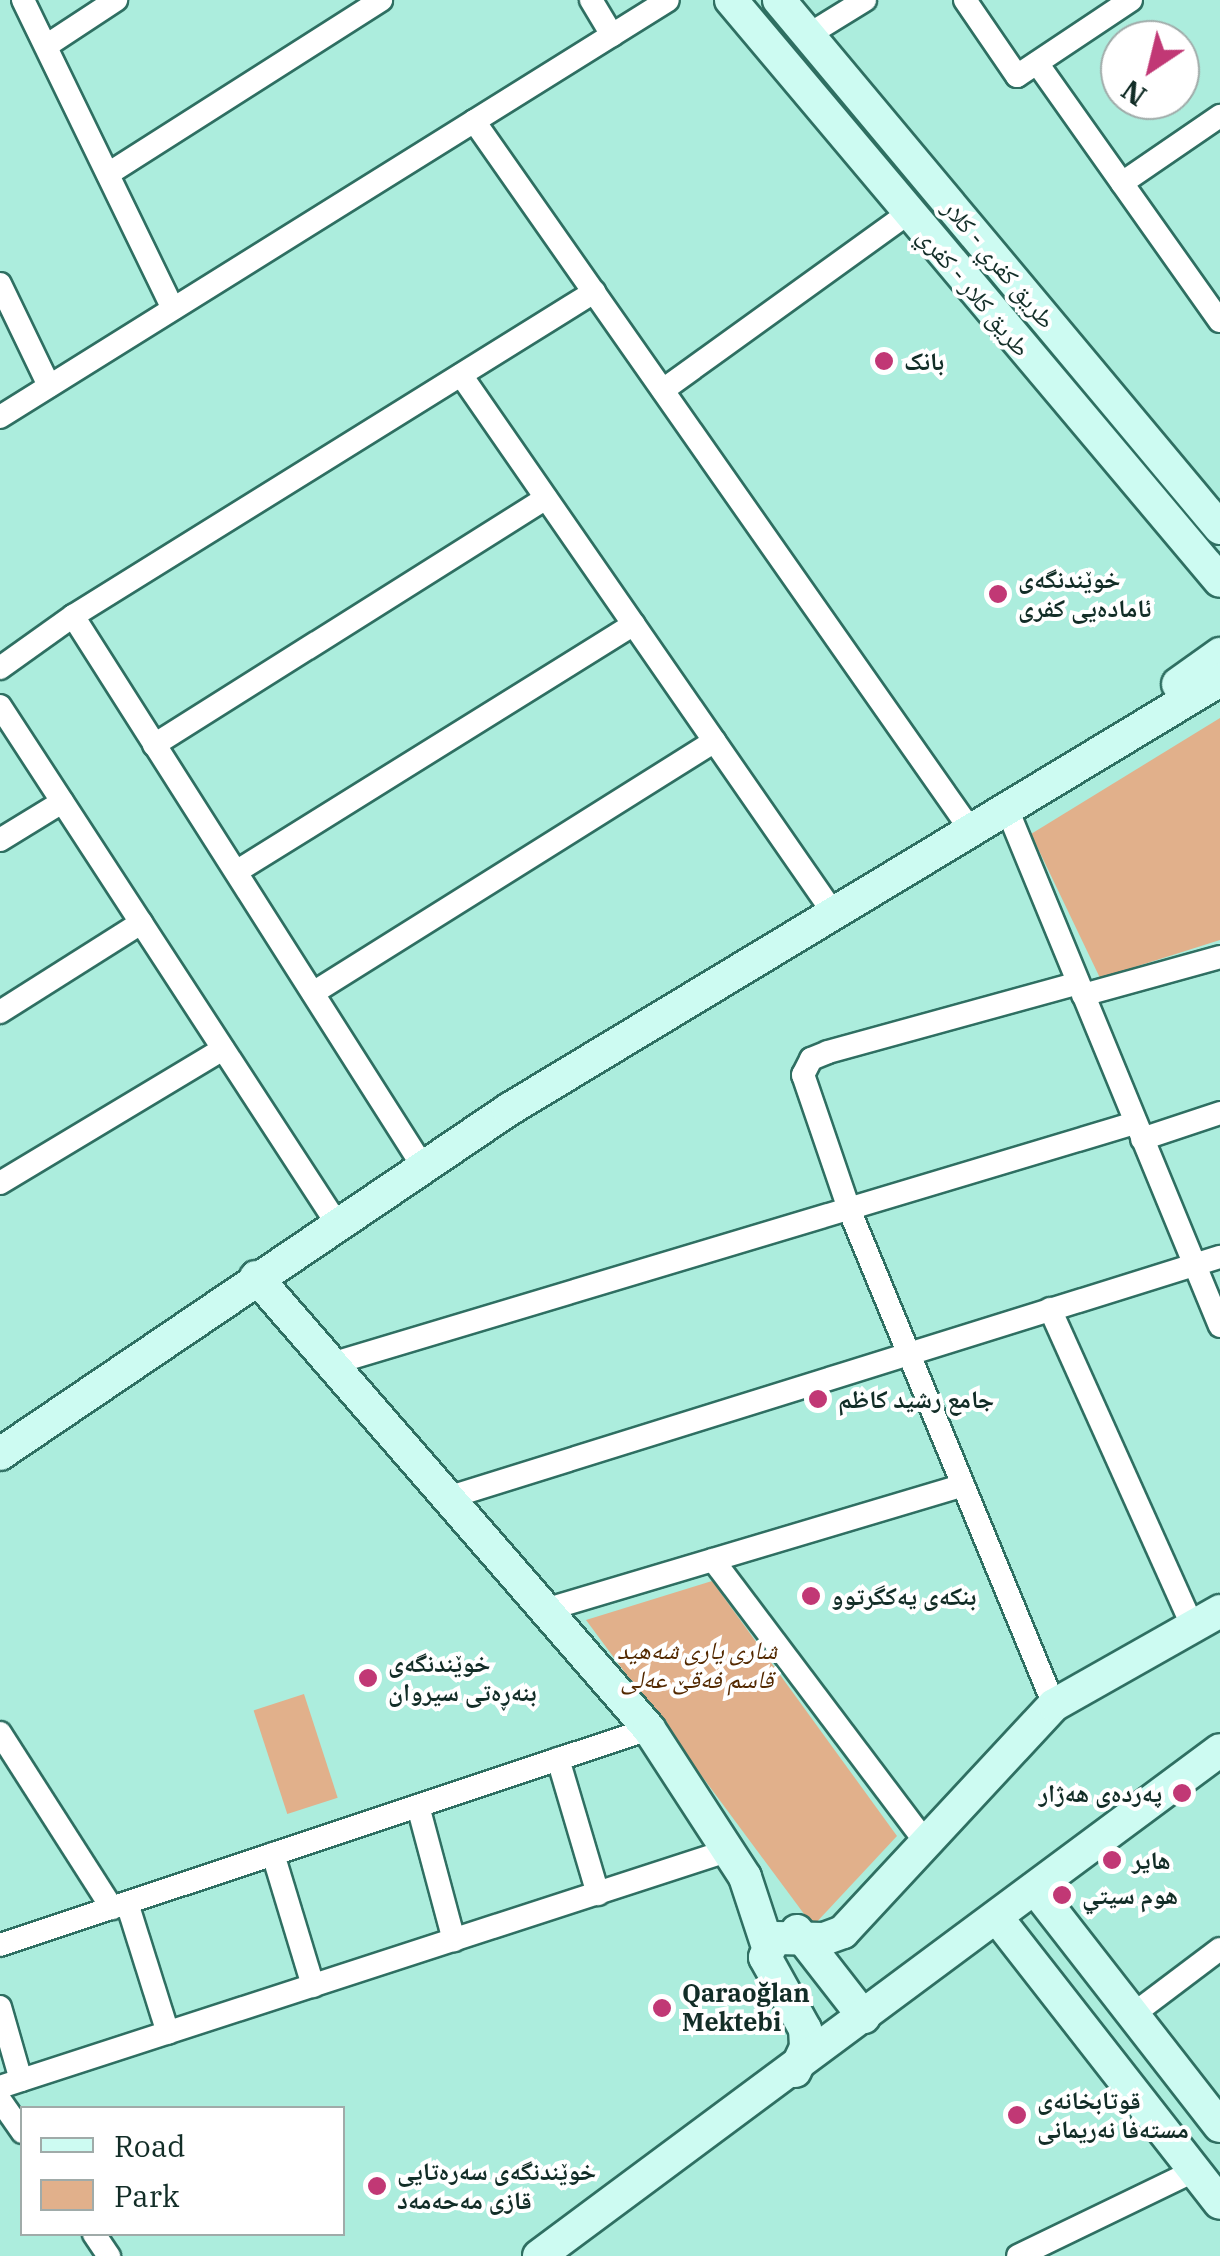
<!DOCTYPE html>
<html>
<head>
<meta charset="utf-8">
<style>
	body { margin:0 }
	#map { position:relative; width:1220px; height:2256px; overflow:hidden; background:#aceddd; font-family:"IBM Plex Serif","Noto Naskh Arabic",serif }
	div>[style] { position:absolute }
	.green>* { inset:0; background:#e1b08b; transform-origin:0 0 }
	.roads { filter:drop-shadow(2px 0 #2f6f62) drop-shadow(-2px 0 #2f6f62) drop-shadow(0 2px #2f6f62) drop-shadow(0 -2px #2f6f62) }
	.street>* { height:22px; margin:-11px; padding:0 11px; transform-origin:11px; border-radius:11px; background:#fff }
	.secondary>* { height:32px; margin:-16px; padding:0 16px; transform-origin:16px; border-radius:16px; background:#cdfbf2 }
	.dots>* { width:28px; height:28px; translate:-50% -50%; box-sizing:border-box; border:5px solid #fff; border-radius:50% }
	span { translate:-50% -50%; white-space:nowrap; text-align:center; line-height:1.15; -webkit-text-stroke:8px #fff; paint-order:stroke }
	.street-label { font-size:25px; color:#122d27 }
	.poi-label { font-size:25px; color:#122d27; font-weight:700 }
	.left { translate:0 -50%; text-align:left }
	.right { translate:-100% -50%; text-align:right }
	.park-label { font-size:25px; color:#532900; font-style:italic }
	.legend { position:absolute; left:20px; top:2106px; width:325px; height:130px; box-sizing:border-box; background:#fff; border:2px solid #a0aba9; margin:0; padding:12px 18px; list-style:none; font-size:30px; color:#122d27 }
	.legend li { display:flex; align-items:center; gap:20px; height:50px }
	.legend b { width:50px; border:2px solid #a0aba9 }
	.north { position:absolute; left:1100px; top:20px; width:100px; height:100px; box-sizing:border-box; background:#fff; border:2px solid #a0aba9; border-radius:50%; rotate:215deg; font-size:28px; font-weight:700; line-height:40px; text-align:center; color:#122d27 }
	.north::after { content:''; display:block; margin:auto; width:35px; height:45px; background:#c13875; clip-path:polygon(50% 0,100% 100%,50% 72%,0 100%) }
</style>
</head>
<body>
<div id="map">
	<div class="green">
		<i style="clip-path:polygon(1220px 718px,1220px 940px,1100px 978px,1031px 834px)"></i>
		<i style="clip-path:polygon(712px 1581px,897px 1836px,813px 1926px,586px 1620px)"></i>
		<i style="left:304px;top:1694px;width:109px;height:53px;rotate:72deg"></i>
	</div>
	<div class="roads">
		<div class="street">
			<i style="left:23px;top:0;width:343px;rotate:64.1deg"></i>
			<i style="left:591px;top:0;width:41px;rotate:59deg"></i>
			<i style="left:965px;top:0;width:92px;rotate:55.6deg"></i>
			<i style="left:1017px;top:76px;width:137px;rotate:-33.7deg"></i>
			<i style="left:808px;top:35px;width:67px;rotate:-31.6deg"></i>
			<i style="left:46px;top:46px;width:84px;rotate:-33.3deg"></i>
			<i style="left:1037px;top:63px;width:316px;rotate:54.7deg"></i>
			<i style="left:474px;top:121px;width:864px;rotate:54.99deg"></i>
			<i style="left:108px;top:174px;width:324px;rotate:-32.5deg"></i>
			<i style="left:1122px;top:183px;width:119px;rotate:-34.4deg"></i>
			<i style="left:0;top:284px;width:113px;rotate:64.3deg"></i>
			<i style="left:461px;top:375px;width:652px;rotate:55.31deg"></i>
			<i style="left:663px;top:390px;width:302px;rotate:-35.8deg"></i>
			<i style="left:0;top:417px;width:787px;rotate:-31.97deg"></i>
			<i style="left:73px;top:616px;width:651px;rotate:57.56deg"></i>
			<i style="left:0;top:668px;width:90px;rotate:-35.5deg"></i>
			<i style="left:73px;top:616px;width:614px;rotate:-31.88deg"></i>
			<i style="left:0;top:706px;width:616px;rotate:56.93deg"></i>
			<i style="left:154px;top:745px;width:463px;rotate:-32.2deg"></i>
			<i style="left:1007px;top:809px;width:559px;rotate:67.61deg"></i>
			<i style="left:0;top:840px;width:73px;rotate:-31.5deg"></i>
			<i style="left:239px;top:870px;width:465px;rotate:-31.9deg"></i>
			<i style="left:313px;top:993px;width:474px;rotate:-32.1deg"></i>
			<i style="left:1083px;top:995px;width:142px;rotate:-15.5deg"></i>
			<i style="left:0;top:1012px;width:167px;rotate:-32.3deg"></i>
			<i style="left:1142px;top:1139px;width:82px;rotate:-18.4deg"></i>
			<i style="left:0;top:1183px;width:260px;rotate:-31deg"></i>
			<i style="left:1050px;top:1309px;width:346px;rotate:65.8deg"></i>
			<i style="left:331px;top:1364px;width:839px;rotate:-16.69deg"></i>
			<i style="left:447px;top:1498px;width:810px;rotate:-17.32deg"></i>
			<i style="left:713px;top:1560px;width:352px;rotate:53deg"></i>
			<i style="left:545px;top:1610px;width:436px;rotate:-16.6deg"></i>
			<i style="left:1054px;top:1705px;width:537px;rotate:-112.46deg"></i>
			<i style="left:849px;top:1209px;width:142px;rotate:-108.9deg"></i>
			<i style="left:803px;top:1075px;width:18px;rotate:-63deg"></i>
			<i style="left:811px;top:1059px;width:18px;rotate:-22deg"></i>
			<i style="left:828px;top:1052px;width:259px;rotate:-15.4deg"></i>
			<i style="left:0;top:1733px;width:208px;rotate:57.4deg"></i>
			<i style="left:558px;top:1759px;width:141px;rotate:73.5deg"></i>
			<i style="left:418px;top:1806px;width:139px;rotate:75deg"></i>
			<i style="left:273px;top:1854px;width:138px;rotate:73.1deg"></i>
			<i style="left:127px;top:1903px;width:136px;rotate:72.5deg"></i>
			<i style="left:0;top:1945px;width:684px;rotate:-18.41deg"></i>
			<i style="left:0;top:2007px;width:76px;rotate:74deg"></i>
			<i style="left:1131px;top:2016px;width:111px;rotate:-37deg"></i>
			<i style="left:0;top:2087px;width:768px;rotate:-17.99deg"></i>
			<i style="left:0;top:2100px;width:39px;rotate:55deg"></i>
			<i style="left:94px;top:2234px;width:27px;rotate:56deg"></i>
			<i style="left:1018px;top:2256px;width:195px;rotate:-25.8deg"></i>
		</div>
		<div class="secondary">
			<i style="left:731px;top:0;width:759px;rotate:49.91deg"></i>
			<i style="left:779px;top:0;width:688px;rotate:50.13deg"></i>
			<i style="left:1178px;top:684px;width:52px;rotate:-35.5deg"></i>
			<i style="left:256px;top:1277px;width:599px;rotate:48.99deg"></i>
			<i style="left:649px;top:1729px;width:176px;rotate:57deg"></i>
			<i style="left:745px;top:1877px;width:74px;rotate:71.8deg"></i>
			<i style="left:0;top:1454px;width:614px;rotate:-34.1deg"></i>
			<i style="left:508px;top:1110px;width:832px;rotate:-31.13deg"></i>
			<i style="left:1036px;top:1890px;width:299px;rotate:52.1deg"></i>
			<i style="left:998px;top:1919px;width:360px;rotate:52deg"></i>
			<i style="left:797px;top:1931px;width:109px;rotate:52.1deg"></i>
			<i style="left:795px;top:2071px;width:26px;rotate:-65deg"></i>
			<i style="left:806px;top:2047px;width:18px;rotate:-93deg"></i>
			<i style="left:805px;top:2029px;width:82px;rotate:-119.1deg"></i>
			<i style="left:765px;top:1957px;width:21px;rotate:-62deg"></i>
			<i style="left:775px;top:1938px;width:49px;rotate:1.2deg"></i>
			<i style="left:824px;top:1939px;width:20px;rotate:-20deg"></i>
			<i style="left:843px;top:1932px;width:310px;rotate:-47.1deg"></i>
			<i style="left:1054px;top:1705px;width:191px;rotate:-29.5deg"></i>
			<i style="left:539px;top:2256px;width:848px;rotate:-36.61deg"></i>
		</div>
	</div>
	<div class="dots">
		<i style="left:884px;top:361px;background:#c13875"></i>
		<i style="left:998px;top:594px;background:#c13875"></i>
		<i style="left:818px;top:1399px;background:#c13875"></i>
		<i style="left:811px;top:1596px;background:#c13875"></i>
		<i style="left:368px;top:1678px;background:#c13875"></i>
		<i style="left:1182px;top:1793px;background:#c13875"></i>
		<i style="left:1112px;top:1860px;background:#c13875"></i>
		<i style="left:1062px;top:1895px;background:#c13875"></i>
		<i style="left:662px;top:2008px;background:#c13875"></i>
		<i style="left:1017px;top:2115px;background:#c13875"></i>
		<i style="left:377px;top:2186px;background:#c13875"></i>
	</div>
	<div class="street-label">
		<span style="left:999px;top:264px;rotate:50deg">طريق كفري - كلار</span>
		<span style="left:974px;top:292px;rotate:50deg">طريق كلار - كفري</span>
	</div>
	<div class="poi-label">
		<span class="left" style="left:904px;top:361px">بانک</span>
		<span class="left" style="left:1018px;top:594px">خوێندنگەی<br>ئامادەیی کفری</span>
		<span class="left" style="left:838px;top:1399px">جامع رشيد كاظم</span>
		<span class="left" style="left:831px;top:1596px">بنکەی یەکگرتوو</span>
		<span class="left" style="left:388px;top:1678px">خوێندنگەی<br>بنەڕەتی سیروان</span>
		<span class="right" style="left:1162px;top:1793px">پەردەى ھەژار</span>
		<span class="left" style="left:1132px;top:1860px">هاير</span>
		<span class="left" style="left:1082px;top:1895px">هوم سيتي</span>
		<span class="left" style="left:682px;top:2008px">Qaraoğlan<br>Mektebi</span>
		<span class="left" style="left:1037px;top:2115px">قوتابخانەی<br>مستەفا نەریمانی</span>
		<span class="left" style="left:397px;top:2186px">خوێندنگەی سەرەتایی<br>قازی مەحەمەد</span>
	</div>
	<div class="park-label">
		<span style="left:697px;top:1665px">شاری یاری شەهید<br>قاسم فەقێ عەلی</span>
	</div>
	<ul class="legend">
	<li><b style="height:12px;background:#cdfbf2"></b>Road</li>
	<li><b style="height:28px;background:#e1b08b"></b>Park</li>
	</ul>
	<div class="north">N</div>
</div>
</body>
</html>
